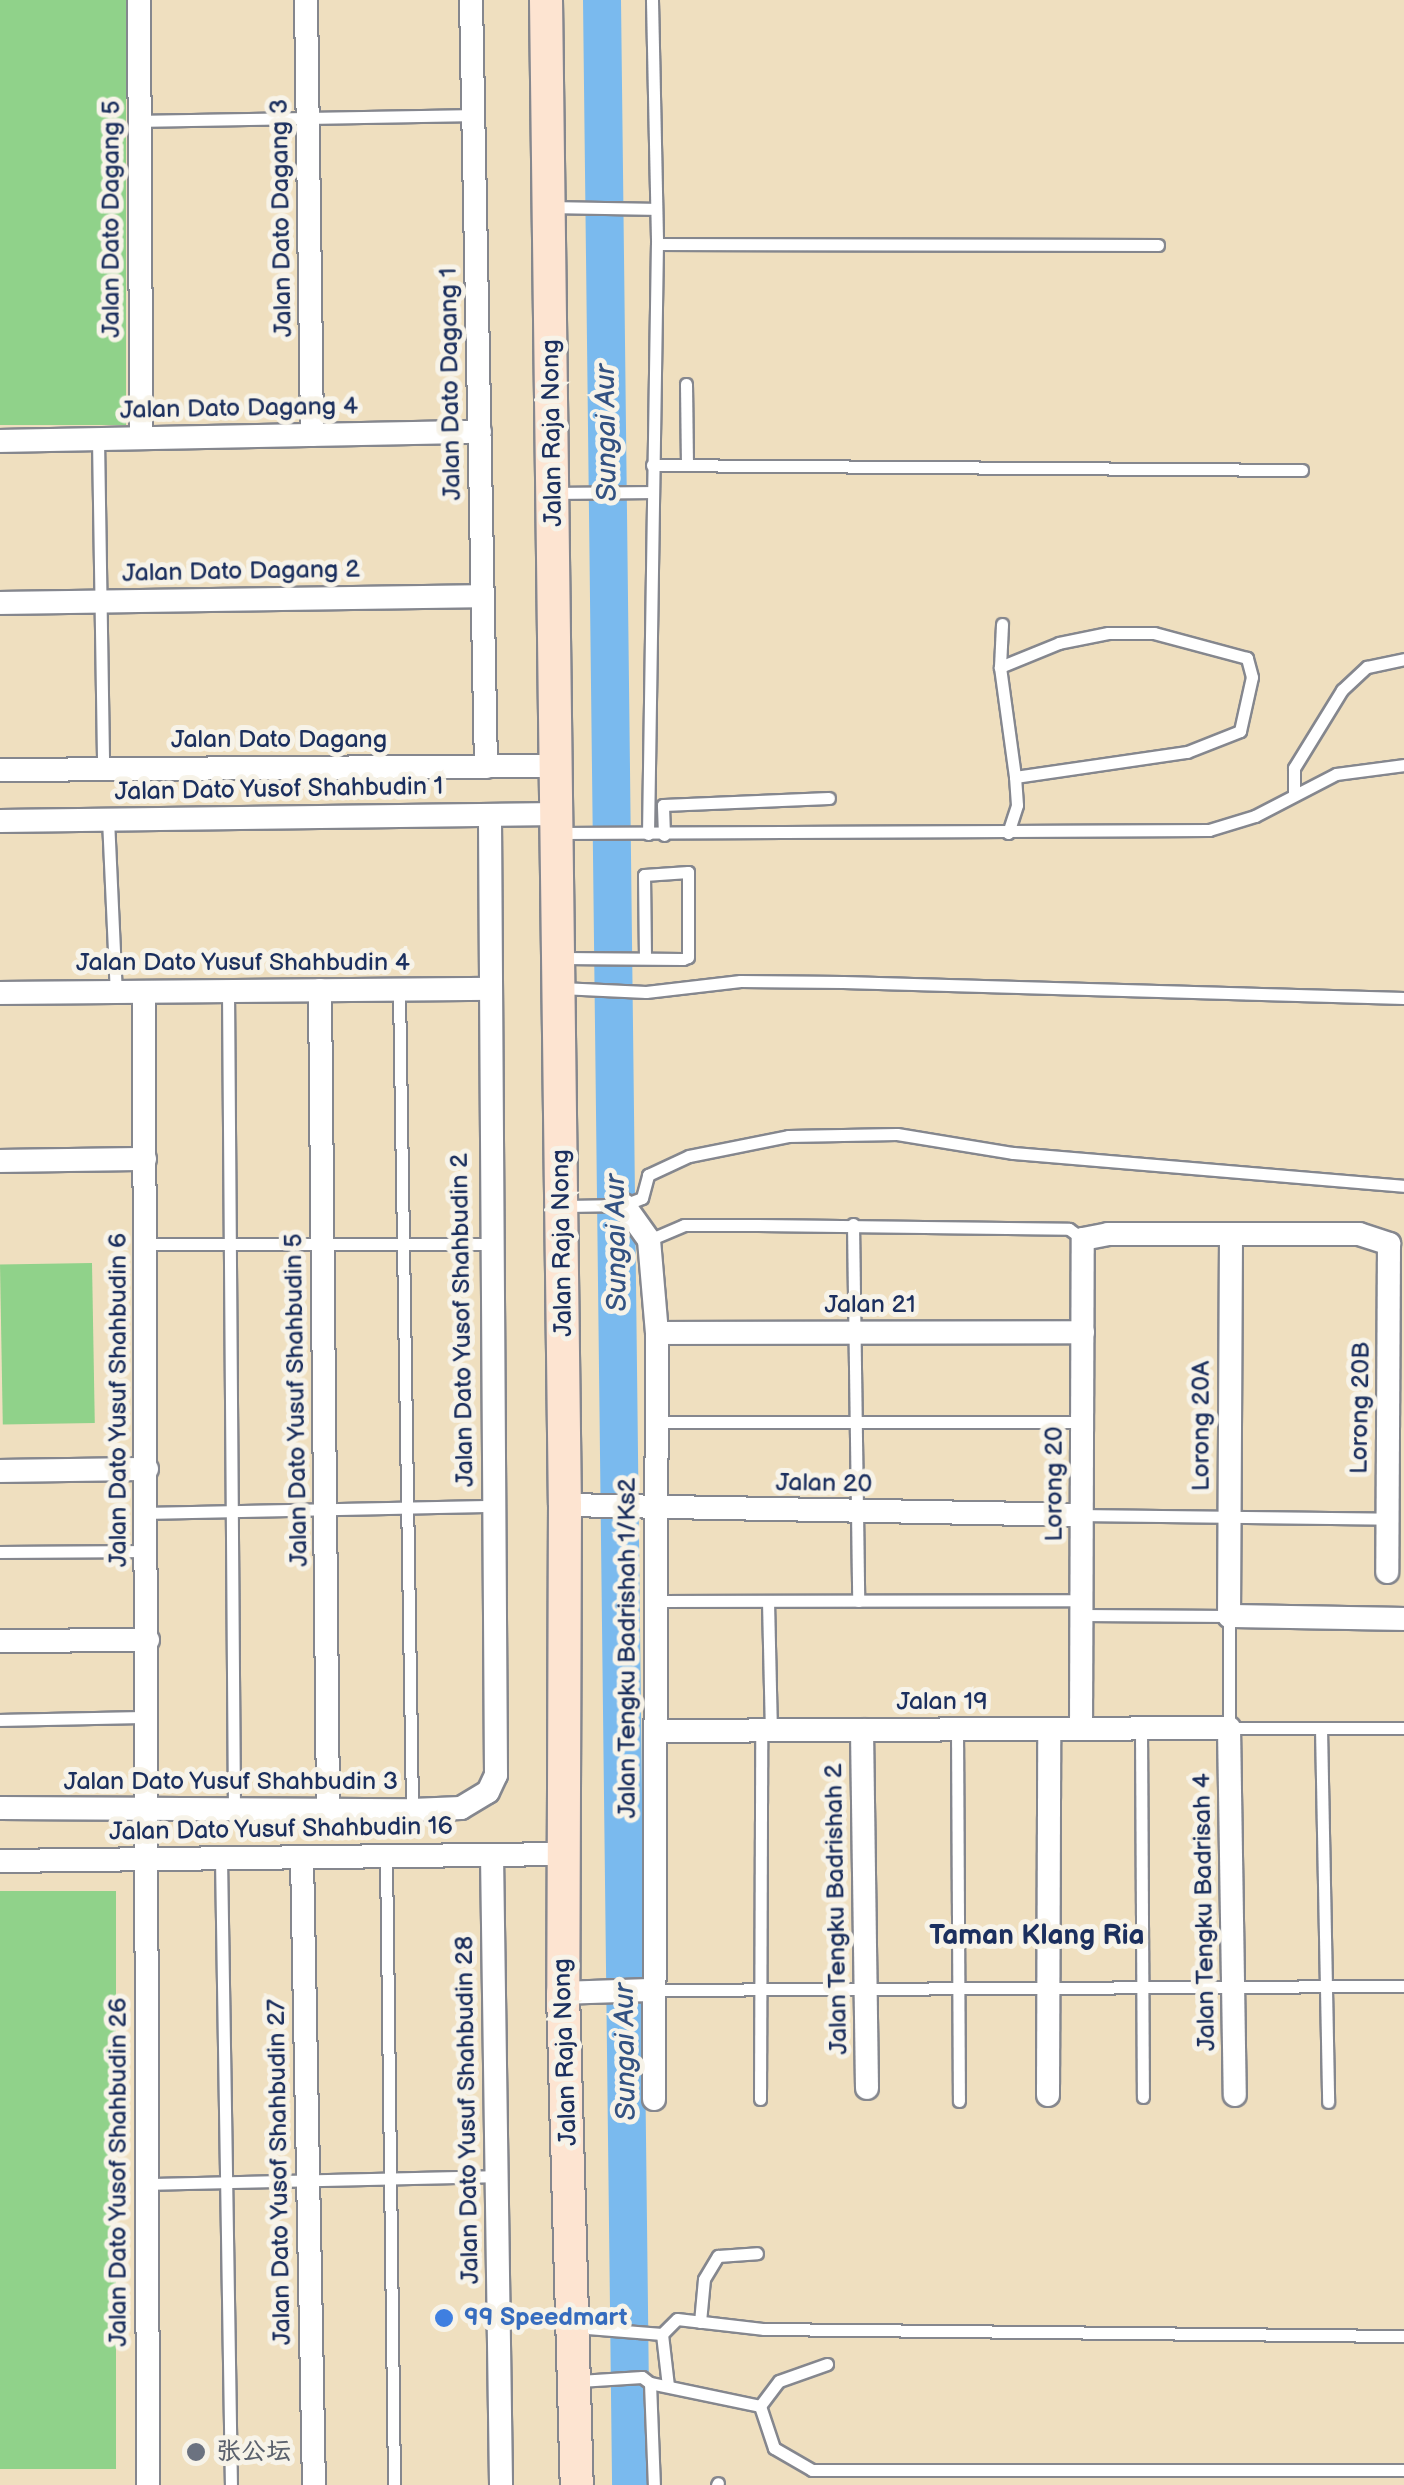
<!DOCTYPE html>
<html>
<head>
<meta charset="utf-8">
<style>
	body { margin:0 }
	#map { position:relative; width:1404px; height:2485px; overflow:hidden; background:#efdfbf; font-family:"Balsamiq Sans","LXGW WenKai TC",sans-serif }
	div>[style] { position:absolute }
	.green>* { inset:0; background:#90d28a; transform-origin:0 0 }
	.river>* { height:38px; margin:-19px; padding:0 19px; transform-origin:19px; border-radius:19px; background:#7abaee }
	.roads { filter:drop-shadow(2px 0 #85878e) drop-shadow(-2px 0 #85878e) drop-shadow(0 2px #85878e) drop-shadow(0 -2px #85878e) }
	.lane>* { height:11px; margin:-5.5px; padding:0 5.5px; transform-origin:5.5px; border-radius:5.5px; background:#fff }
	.street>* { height:22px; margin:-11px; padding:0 11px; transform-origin:11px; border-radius:11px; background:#fff }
	.secondary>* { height:32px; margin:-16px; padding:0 16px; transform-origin:16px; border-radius:16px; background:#fde4d1 }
	.dots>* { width:28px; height:28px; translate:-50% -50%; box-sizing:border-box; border:5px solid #f7f3e8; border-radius:50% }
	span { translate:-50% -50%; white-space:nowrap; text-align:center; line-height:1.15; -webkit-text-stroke:10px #f7f3e8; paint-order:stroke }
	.street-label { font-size:25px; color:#1b2f5e }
	.shop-label { font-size:25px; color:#366cbe; font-weight:700 }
	.left { translate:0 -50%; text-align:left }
	.worship-label { font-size:25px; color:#5b616d; font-weight:700 }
	.water-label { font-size:28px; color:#335282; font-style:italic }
	.neighbourhood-label { font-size:28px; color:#1b2f5e; font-weight:700 }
</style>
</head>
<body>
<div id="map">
	<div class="green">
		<i style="left:0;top:0;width:126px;height:425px"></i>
		<i style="left:92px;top:1263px;width:160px;height:92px;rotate:89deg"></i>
		<i style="left:116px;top:1891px;width:578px;height:116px;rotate:90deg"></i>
	</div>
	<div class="river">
		<i style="left:602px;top:0;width:2485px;rotate:89.33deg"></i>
	</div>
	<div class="roads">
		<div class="lane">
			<i style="left:652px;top:0;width:244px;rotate:88.8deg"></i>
			<i style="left:657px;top:244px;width:501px;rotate:0.11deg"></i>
			<i style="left:139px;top:121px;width:334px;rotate:-1deg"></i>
			<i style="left:553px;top:207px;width:103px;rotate:1.1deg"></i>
			<i style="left:686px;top:384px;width:81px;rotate:89.3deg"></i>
			<i style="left:98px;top:439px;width:329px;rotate:89.1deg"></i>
			<i style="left:652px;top:465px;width:650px;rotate:0.44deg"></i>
			<i style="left:554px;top:493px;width:98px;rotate:-0.6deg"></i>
			<i style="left:1000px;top:667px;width:43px;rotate:-87.3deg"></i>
			<i style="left:1294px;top:793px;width:25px;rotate:-90deg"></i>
			<i style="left:1294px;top:768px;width:92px;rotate:-58.4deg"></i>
			<i style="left:1342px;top:690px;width:34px;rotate:-43deg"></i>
			<i style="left:1367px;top:667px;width:38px;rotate:-12deg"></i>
			<i style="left:108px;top:819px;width:173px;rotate:87.4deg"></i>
			<i style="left:558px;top:833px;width:651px;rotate:-0.26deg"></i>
			<i style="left:1209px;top:830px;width:48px;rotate:-16.9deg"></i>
			<i style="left:1255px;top:816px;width:91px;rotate:-27.4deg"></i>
			<i style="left:1336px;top:774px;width:69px;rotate:-7.5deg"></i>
			<i style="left:1008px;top:833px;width:29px;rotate:-72deg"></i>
			<i style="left:1017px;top:805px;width:28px;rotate:-94deg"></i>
			<i style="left:1015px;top:777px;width:174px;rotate:-8.3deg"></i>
			<i style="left:1187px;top:752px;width:57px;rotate:-21.6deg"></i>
			<i style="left:1240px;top:731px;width:55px;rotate:-77.5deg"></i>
			<i style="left:1252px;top:677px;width:20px;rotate:-105deg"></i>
			<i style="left:1247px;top:658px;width:96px;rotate:-165deg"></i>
			<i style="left:1154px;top:633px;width:46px;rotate:180deg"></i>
			<i style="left:1108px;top:633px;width:50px;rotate:168.5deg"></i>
			<i style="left:1059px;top:643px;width:64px;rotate:157.9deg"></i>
			<i style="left:1000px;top:667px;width:111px;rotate:82.2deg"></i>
			<i style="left:648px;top:834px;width:590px;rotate:-89.13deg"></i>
			<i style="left:664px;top:835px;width:30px;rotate:-92deg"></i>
			<i style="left:663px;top:805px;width:166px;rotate:-2.4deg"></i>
			<i style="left:561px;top:958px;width:122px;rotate:0.5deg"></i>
			<i style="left:683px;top:959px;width:5px;rotate:-22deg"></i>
			<i style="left:688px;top:957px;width:85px;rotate:-90deg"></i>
			<i style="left:688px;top:872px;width:44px;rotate:176.1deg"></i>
			<i style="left:644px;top:875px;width:83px;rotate:89.3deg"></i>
			<i style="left:560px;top:988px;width:86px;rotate:2.7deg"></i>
			<i style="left:646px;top:992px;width:95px;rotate:-6.7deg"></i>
			<i style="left:740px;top:981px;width:103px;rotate:0.6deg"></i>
			<i style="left:843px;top:982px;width:561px;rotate:1.63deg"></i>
			<i style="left:399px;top:990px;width:820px;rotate:89.09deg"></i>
			<i style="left:228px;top:991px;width:815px;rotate:89.58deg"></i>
			<i style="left:566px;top:1206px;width:58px;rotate:-1deg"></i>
			<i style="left:624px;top:1205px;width:19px;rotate:-21deg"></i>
			<i style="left:642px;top:1198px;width:24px;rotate:-75deg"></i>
			<i style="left:648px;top:1175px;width:45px;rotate:-24.9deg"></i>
			<i style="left:689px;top:1156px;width:101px;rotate:-11.4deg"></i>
			<i style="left:788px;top:1136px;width:109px;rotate:-1.1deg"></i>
			<i style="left:897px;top:1134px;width:118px;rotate:9.3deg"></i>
			<i style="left:1013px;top:1153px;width:392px;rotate:4.8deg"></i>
			<i style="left:853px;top:1224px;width:377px;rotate:89.2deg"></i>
			<i style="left:649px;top:1240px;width:38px;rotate:-23deg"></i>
			<i style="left:684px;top:1225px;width:74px"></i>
			<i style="left:758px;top:1225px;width:311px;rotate:0.7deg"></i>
			<i style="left:1069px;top:1229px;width:17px;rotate:36deg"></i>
			<i style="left:145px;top:1244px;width:345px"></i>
			<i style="left:657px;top:1422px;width:425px"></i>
			<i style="left:148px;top:1513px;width:345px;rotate:-1.2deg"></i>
			<i style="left:1082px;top:1515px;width:306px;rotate:0.7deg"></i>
			<i style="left:0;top:1552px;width:148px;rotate:-0.4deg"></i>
			<i style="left:656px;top:1601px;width:426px;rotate:-0.1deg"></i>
			<i style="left:768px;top:1601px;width:129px;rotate:88.7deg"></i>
			<i style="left:1081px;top:1615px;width:148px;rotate:0.4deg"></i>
			<i style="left:1229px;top:1616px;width:112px;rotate:90deg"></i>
			<i style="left:1229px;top:1728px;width:175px"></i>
			<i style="left:0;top:1720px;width:149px;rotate:-1.2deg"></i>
			<i style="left:1321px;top:1728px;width:374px;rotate:88.9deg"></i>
			<i style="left:957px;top:1729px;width:372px;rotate:89.7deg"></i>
			<i style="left:1141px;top:1729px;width:368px;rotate:89.7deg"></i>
			<i style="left:386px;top:1856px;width:629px;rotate:89.27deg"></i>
			<i style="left:221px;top:1858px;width:627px;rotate:89.09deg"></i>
			<i style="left:654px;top:1990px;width:750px;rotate:-0.31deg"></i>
			<i style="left:760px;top:2099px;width:369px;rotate:-89.8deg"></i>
			<i style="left:147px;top:2184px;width:350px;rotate:-1.3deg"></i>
			<i style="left:700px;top:2322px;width:43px;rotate:-84.7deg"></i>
			<i style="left:704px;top:2279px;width:27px;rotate:-59deg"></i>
			<i style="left:718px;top:2256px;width:39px;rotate:-4deg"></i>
			<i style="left:575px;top:2327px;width:87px;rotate:4.6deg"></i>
			<i style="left:579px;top:2381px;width:63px;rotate:-3.6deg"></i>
			<i style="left:642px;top:2377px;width:10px;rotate:37deg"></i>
			<i style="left:650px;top:2383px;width:102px;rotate:87.8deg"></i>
			<i style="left:650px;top:2383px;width:112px;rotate:11.8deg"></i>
			<i style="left:760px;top:2406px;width:44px;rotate:71.6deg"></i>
			<i style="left:774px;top:2448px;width:44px;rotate:30.1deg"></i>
			<i style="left:812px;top:2470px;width:592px"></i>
			<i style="left:668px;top:2386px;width:52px;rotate:-96.6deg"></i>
			<i style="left:662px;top:2334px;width:21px;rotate:-45deg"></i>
			<i style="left:677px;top:2319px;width:88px;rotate:6.6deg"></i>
			<i style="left:764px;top:2329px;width:640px;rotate:0.63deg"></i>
			<i style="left:760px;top:2406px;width:31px;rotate:-53deg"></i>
			<i style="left:779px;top:2381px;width:51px;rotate:-19.5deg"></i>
			<i style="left:717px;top:2485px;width:2px;rotate:-63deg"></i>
		</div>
		<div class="street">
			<i style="left:139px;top:0;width:438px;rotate:89.7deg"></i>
			<i style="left:306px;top:0;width:435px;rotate:89.2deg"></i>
			<i style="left:471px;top:0;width:767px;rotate:88.88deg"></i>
			<i style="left:0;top:441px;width:480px;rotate:-1.1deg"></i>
			<i style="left:0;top:603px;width:483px;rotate:-0.8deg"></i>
			<i style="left:0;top:770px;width:558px;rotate:-0.41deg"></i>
			<i style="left:0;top:821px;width:558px;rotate:-0.72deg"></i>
			<i style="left:320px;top:990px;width:819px;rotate:89.44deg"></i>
			<i style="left:144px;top:992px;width:1493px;rotate:89.85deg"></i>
			<i style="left:0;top:993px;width:487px;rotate:-0.5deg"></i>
			<i style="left:0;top:1161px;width:145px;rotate:-0.8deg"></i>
			<i style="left:624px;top:1205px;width:43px;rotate:54.5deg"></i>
			<i style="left:649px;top:1240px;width:93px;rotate:85.1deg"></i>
			<i style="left:657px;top:1333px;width:766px;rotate:90.22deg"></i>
			<i style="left:1231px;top:1237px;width:379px;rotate:90.3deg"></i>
			<i style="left:1229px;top:1616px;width:175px;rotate:1deg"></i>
			<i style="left:657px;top:1333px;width:426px;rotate:-0.1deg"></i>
			<i style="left:0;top:1471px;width:147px;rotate:-0.8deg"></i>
			<i style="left:565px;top:1505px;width:517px;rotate:1.11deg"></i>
			<i style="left:0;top:1641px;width:148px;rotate:-0.4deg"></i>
			<i style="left:1081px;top:1729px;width:490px;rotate:-89.8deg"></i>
			<i style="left:1083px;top:1239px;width:25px;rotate:-11deg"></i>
			<i style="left:1108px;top:1234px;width:251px"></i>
			<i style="left:1359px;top:1234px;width:32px;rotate:18deg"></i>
			<i style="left:1389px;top:1244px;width:328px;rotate:90.3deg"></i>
			<i style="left:862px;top:1730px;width:358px;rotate:89.2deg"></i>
			<i style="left:655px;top:1731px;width:574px;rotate:-0.3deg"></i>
			<i style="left:1229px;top:1728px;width:367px;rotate:89.1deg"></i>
			<i style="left:0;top:1808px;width:412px;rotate:0.3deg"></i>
			<i style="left:412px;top:1810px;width:49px;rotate:-2.3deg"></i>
			<i style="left:461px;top:1808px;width:31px;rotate:-31deg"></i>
			<i style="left:488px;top:1792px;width:19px;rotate:-65deg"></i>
			<i style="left:496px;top:1775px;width:960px;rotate:-90.36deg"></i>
			<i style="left:492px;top:1855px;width:630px;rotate:89.18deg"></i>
			<i style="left:302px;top:1857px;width:628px;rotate:88.91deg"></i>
			<i style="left:0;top:1861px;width:562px;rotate:-0.71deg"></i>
			<i style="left:563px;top:1993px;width:91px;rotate:-1.9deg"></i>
			<i style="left:1048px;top:2095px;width:366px;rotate:-89.8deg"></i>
		</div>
		<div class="secondary">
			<i style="left:546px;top:0;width:1505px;rotate:89.28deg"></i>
			<i style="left:565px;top:1505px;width:488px;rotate:90.2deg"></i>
			<i style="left:563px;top:1993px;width:492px;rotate:88.4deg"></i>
		</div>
	</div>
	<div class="dots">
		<i style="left:444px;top:2318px;background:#3f7fe0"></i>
		<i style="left:196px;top:2452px;background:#6b7280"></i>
	</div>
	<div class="street-label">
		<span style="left:282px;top:218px;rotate:-91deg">Jalan Dato Dagang 3</span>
		<span style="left:112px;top:219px;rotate:-90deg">Jalan Dato Dagang 5</span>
		<span style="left:451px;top:384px;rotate:-91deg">Jalan Dato Dagang 1</span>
		<span style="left:239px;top:409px;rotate:-1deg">Jalan Dato Dagang 4</span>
		<span style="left:553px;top:433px;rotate:-91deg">Jalan Raja Nong</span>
		<span style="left:241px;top:572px;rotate:-1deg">Jalan Dato Dagang 2</span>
		<span style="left:279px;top:740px">Jalan Dato Dagang</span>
		<span style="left:279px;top:790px;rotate:-1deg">Jalan Dato Yusof Shahbudin 1</span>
		<span style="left:243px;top:963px">Jalan Dato Yusuf Shahbudin 4</span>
		<span style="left:563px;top:1243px;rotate:-91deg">Jalan Raja Nong</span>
		<span style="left:870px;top:1305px">Jalan 21</span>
		<span style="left:463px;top:1320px;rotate:-91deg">Jalan Dato Yusof Shahbudin 2</span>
		<span style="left:119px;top:1400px;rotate:-90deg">Jalan Dato Yusuf Shahbudin 6</span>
		<span style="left:297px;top:1400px;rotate:-91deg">Jalan Dato Yusuf Shahbudin 5</span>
		<span style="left:1361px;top:1408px;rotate:-89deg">Lorong 20B</span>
		<span style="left:1202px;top:1426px;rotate:-90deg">Lorong 20A</span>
		<span style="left:824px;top:1484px;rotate:1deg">Jalan 20</span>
		<span style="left:1055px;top:1484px;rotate:-90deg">Lorong 20</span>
		<span style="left:628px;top:1648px;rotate:-90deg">Jalan Tengku Badrishah 1/Ks2</span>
		<span style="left:942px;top:1702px">Jalan 19</span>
		<span style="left:231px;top:1782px">Jalan Dato Yusuf Shahbudin 3</span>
		<span style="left:281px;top:1830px;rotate:-1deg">Jalan Dato Yusuf Shahbudin 16</span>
		<span style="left:837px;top:1909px;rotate:-91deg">Jalan Tengku Badrishah 2</span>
		<span style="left:1205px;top:1912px;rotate:-91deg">Jalan Tengku Badrisah 4</span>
		<span style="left:566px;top:2052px;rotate:-92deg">Jalan Raja Nong</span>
		<span style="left:468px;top:2110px;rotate:-91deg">Jalan Dato Yusuf Shahbudin 28</span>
		<span style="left:119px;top:2172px;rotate:-90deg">Jalan Dato Yusof Shahbudin 26</span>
		<span style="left:280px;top:2172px;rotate:-91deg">Jalan Dato Yusof Shahbudin 27</span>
	</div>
	<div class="shop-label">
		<span class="left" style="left:464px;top:2318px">99 Speedmart</span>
	</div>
	<div class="worship-label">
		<span class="left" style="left:216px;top:2452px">张公坛</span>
	</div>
	<div class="water-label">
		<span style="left:607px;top:433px;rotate:-91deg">Sungai Aur</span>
		<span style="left:617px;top:1243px;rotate:-91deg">Sungai Aur</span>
		<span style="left:626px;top:2052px;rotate:-91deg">Sungai Aur</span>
	</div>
	<div class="neighbourhood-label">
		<span style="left:1037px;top:1936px">Taman Klang Ria</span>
	</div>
</div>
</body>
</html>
